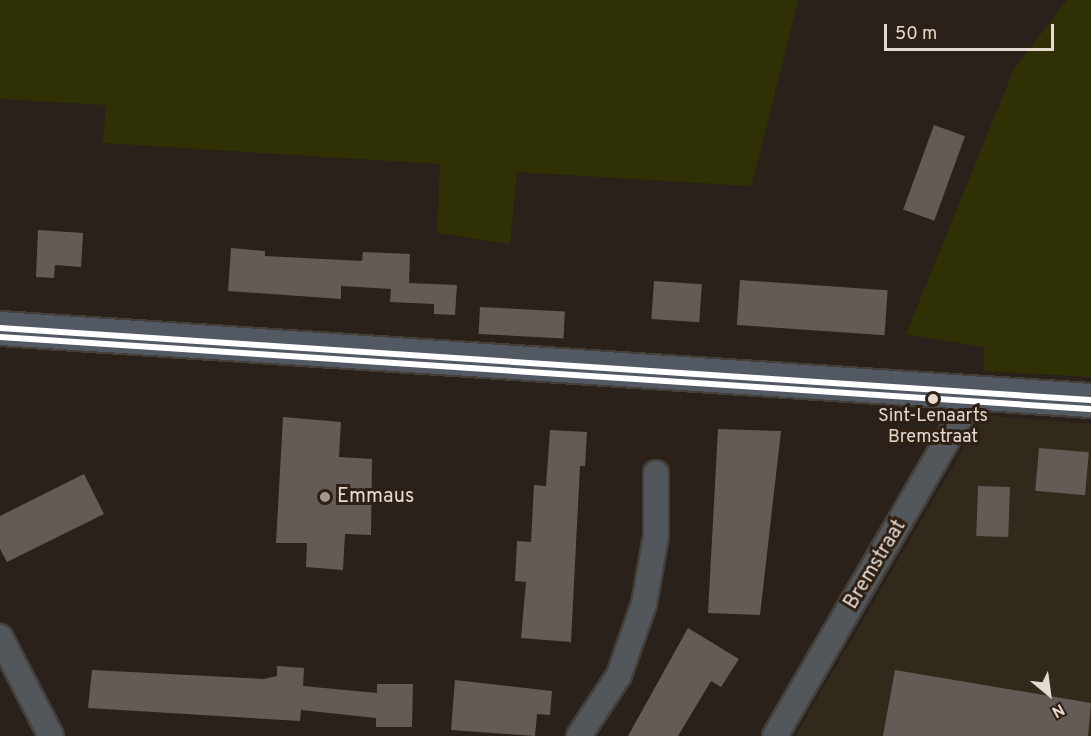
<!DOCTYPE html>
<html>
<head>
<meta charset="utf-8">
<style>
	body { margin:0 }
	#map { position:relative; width:1091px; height:736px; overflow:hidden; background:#29211a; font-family:Overpass,sans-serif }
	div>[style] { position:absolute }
	.industrial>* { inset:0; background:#312919 }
	.green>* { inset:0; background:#2f3104 }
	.building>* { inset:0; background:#635c56; transform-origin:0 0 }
	.roads { filter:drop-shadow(2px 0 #453f39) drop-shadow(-2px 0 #453f39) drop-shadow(0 2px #453f39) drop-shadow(0 -2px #453f39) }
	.minor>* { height:24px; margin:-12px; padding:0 12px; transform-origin:12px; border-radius:12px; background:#52575c }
	.secondary>* { height:33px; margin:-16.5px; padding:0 16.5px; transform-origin:16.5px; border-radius:16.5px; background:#525962 }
	.bus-1>* { height:6px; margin:-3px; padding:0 3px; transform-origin:3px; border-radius:3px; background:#fff }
	.bus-2>* { height:6px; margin:-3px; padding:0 3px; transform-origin:3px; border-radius:3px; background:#fff }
	.dots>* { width:16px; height:16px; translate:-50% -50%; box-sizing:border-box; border:3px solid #2f2014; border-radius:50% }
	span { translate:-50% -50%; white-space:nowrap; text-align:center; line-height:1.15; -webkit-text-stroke:6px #2f2014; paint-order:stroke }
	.bus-label { font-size:18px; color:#e4dad2 }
	.poi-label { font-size:20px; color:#e4dad2 }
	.left { translate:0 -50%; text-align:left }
	.street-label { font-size:20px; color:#e4dad2 }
	.north { position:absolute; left:1019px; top:664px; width:60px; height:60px; -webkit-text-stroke:4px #2f2014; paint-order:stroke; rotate:151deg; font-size:16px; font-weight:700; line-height:24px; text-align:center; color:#e4dad2 }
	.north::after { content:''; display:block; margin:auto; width:21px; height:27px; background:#e4dad2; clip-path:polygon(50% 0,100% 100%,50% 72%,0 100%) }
	.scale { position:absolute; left:884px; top:24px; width:170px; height:27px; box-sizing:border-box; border:3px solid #e4dad2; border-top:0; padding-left:8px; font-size:18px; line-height:21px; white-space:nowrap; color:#e4dad2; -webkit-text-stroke:4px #2f2014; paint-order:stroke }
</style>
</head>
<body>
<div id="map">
	<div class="industrial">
		<i style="clip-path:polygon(983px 415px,1091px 424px,1091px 736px,795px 736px)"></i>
	</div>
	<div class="green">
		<i style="clip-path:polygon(0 0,798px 0,751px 186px,517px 172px,510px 244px,437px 233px,440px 164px,103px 143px,106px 105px,0 99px)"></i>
		<i style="clip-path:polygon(1067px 0,1091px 0,1091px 377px,984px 371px,984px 347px,906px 334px,1014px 69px)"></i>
	</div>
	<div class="building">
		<i style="left:934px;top:125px;width:33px;height:90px;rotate:20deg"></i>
		<i style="clip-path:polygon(38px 230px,83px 233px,81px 267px,55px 265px,54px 278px,36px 277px)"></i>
		<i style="clip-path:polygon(231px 248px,265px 251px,265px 256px,362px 261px,363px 252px,410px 254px,409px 283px,457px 285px,455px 315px,434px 314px,434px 304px,390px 302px,391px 289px,341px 286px,341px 299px,228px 291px)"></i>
		<i style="left:740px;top:280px;width:148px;height:45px;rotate:4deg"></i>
		<i style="left:654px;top:281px;width:48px;height:38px;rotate:4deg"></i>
		<i style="left:480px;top:307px;width:85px;height:27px;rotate:3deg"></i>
		<i style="clip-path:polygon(283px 417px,341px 422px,339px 457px,372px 459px,371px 535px,345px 534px,343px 570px,306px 567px,307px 543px,276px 543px)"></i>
		<i style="clip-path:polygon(718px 429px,781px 431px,760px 615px,708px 613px)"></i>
		<i style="clip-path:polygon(550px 430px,587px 432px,585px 466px,580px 466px,571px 642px,521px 638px,526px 582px,515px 581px,517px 541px,531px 542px,534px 485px,546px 486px)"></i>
		<i style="left:1039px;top:448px;width:50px;height:43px;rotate:5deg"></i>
		<i style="clip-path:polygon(84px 474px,104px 514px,7px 562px,0 549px,0 516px)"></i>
		<i style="left:978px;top:486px;width:32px;height:50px;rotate:2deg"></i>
		<i style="clip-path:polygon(688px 628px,739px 659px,721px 687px,711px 681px,678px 736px,628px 736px)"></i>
		<i style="clip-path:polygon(277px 666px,304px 668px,303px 686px,377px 693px,377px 684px,413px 684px,412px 727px,376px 727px,376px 718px,301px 710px,300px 721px,88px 708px,92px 670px,264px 679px,277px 676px)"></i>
		<i style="clip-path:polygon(895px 670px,1091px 703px,1088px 736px,883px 736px)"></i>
		<i style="clip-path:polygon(455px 680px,552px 691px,550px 715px,537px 714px,535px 736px,451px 730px)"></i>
	</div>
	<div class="roads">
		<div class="minor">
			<i style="left:0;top:637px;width:111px;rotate:62.7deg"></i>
			<i style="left:579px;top:736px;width:73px;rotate:-56.7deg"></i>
			<i style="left:619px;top:675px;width:75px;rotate:-70.6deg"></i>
			<i style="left:644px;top:604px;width:69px;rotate:-80deg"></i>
			<i style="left:656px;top:536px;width:63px;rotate:-90deg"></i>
			<i style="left:775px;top:736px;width:398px;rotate:-59.8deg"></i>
		</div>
		<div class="secondary">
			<i style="left:0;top:328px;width:1093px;rotate:3.78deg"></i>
		</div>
	</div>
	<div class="bus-1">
		<i style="left:0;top:328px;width:1093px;rotate:3.78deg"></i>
	</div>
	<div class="bus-2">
		<i style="left:0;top:337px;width:1092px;rotate:3.78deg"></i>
	</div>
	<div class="dots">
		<i style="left:933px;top:399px;background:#e4dad2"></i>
		<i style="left:325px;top:497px;background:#a39992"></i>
	</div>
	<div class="bus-label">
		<span style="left:933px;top:428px">Sint-Lenaarts<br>Bremstraat</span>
	</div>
	<div class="poi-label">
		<span class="left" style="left:337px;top:497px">Emmaus</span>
	</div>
	<div class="street-label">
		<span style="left:876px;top:565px;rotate:-59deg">Bremstraat</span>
	</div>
	<div class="north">N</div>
	<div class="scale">50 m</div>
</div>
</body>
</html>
